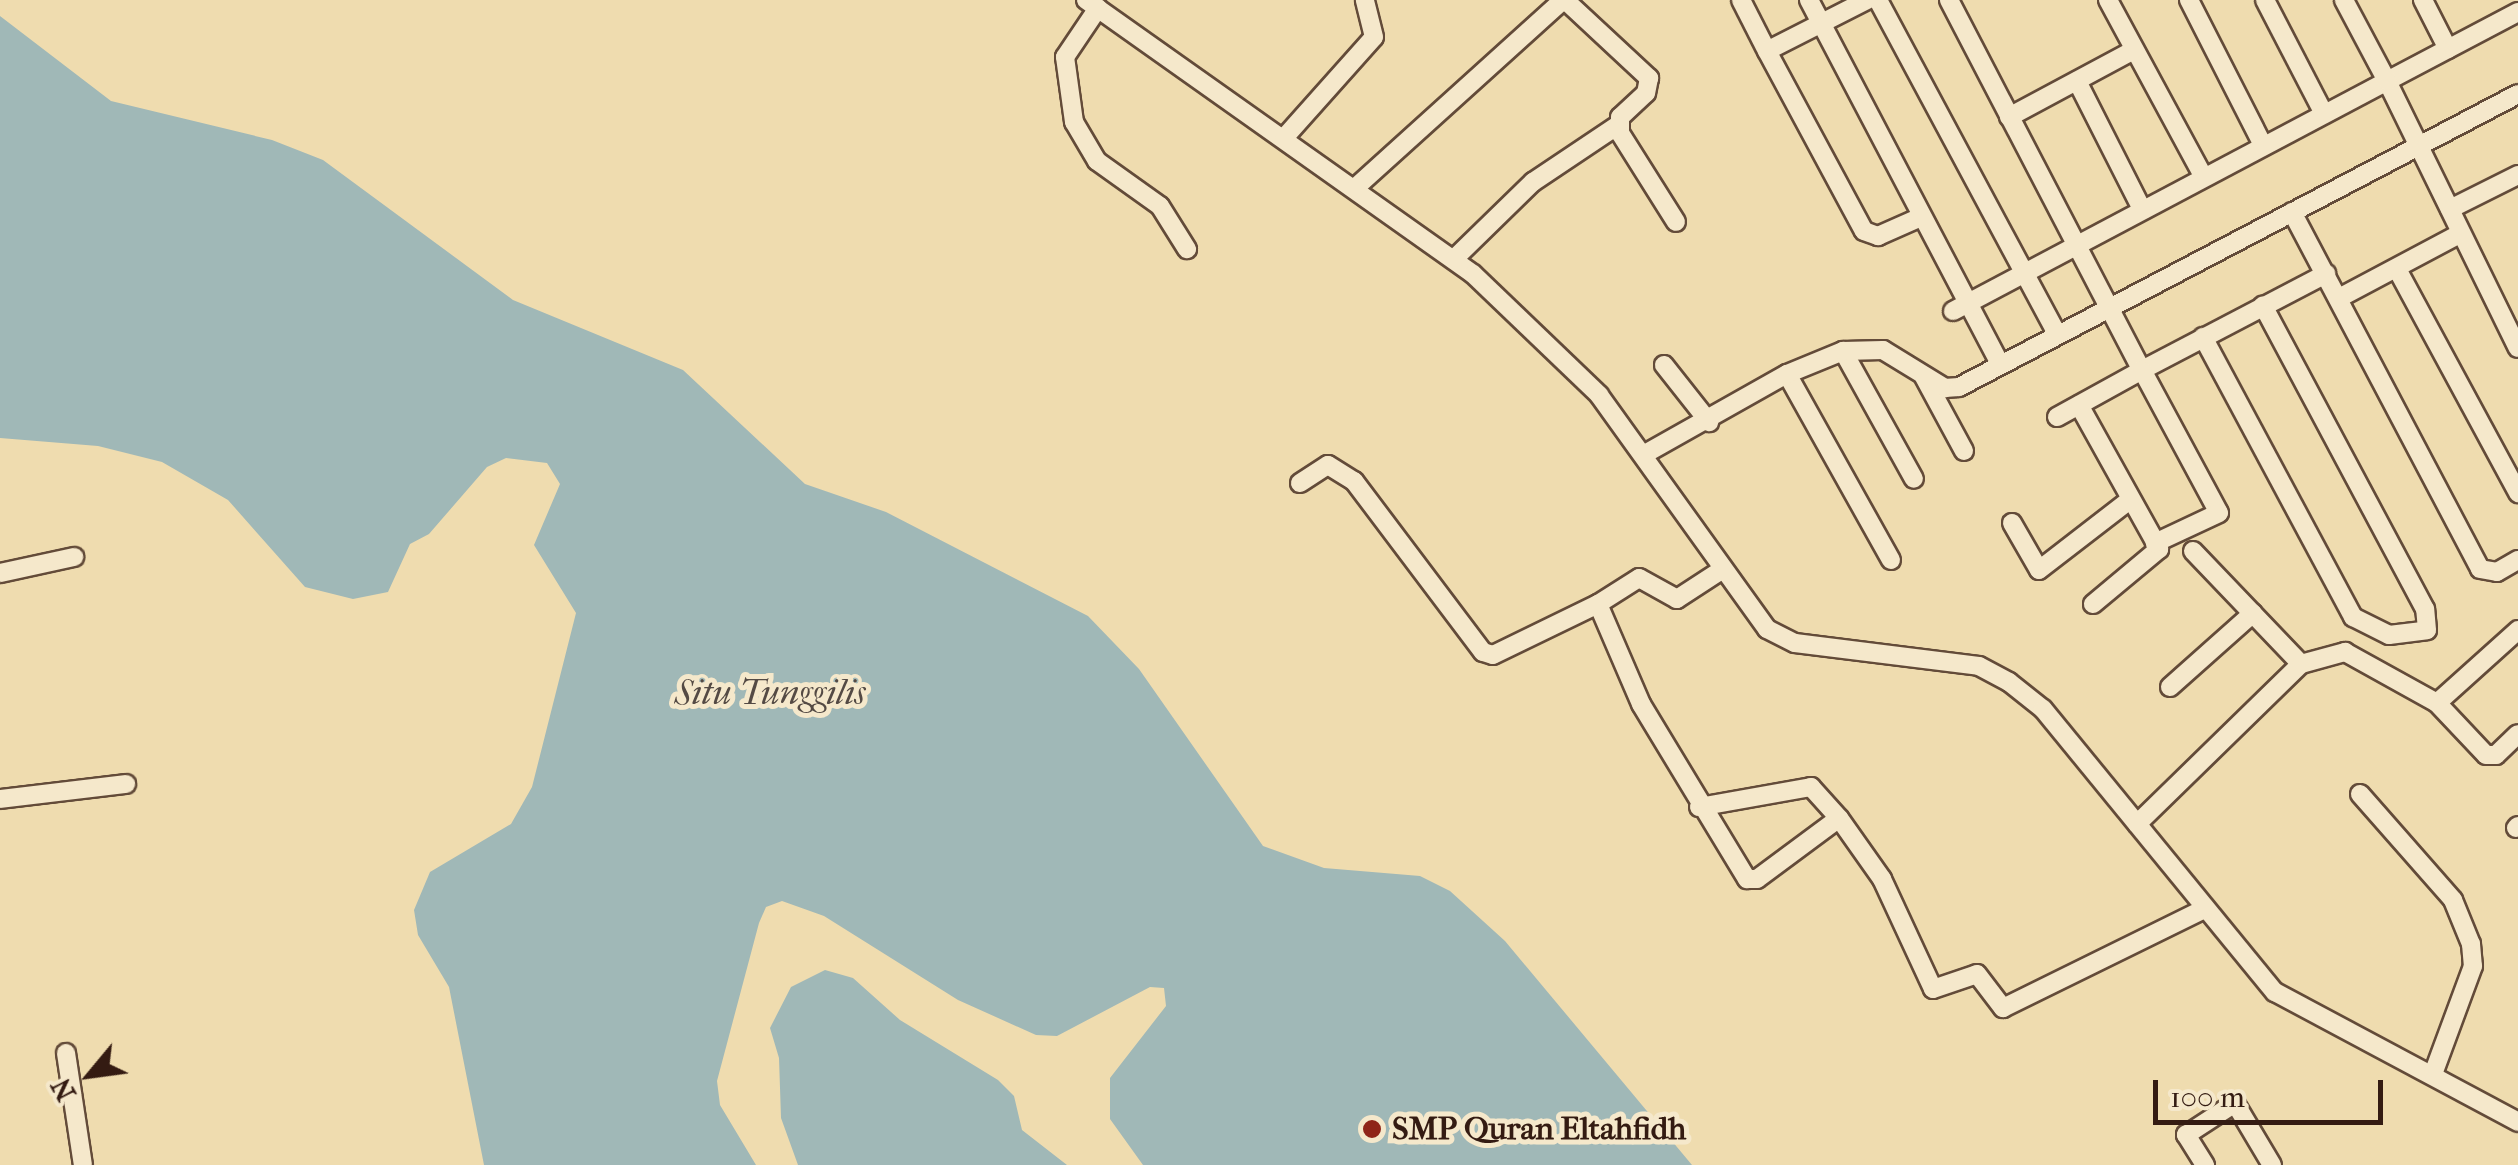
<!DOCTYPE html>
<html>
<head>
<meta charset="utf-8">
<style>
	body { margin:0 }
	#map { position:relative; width:2518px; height:1165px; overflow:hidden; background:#efdcaf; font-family:"IM FELL French Canon",serif }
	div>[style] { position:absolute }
	.water>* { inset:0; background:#a0b8b7 }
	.roads { filter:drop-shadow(2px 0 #634b39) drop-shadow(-2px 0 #634b39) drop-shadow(0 2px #634b39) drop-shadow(0 -2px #634b39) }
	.minor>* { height:18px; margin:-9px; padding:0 9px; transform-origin:9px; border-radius:9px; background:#f5e8cb }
	.dots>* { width:28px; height:28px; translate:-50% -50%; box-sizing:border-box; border:5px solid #f5e8cb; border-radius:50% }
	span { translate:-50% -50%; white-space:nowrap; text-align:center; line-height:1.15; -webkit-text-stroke:10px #f5e8cb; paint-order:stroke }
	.poi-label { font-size:32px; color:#341b12; font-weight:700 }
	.left { translate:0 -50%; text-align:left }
	.water-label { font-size:35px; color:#544a44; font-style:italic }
	.north { position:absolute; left:40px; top:1025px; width:100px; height:100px; -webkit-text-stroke:8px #f5e8cb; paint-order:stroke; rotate:241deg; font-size:28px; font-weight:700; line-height:40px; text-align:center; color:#341b12 }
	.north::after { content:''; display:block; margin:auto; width:35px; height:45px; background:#341b12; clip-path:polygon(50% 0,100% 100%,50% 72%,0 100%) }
	.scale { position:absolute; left:2153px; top:1080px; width:230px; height:45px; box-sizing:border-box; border:5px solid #341b12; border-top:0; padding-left:12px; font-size:30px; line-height:35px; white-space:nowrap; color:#341b12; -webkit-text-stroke:8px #f5e8cb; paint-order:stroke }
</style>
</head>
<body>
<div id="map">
	<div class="water">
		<i style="clip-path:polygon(0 16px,111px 101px,272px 140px,323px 160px,513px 300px,683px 370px,805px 484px,886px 512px,1088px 616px,1139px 669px,1263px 846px,1324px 868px,1420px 876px,1450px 891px,1505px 941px,1692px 1165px,1143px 1165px,1110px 1119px,1110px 1078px,1166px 1006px,1164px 988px,1150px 987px,1057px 1036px,1036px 1035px,958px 1000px,824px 916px,782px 901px,766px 907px,759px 923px,717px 1081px,720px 1105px,756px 1165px,484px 1165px,449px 987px,418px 935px,414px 910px,430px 872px,511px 824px,532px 787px,576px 613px,534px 545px,560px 484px,547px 463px,506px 458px,487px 467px,429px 534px,410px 544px,388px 592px,353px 599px,305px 587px,228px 500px,162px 462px,98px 446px,0 438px)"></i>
		<i style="clip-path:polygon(825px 970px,853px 978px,900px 1020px,998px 1080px,1014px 1096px,1022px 1130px,1067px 1165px,798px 1165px,781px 1118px,779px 1058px,770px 1028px,791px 987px)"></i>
	</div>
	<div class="roads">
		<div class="minor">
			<i style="left:1086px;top:0;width:474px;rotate:35.3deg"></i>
			<i style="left:1473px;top:274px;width:175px;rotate:43.8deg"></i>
			<i style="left:1599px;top:395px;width:288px;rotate:54.3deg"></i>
			<i style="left:1767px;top:629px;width:31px;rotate:27deg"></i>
			<i style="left:1795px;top:643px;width:185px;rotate:7.1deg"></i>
			<i style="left:1979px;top:666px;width:34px;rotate:28deg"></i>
			<i style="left:2009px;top:682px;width:43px;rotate:38.5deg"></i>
			<i style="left:2043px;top:709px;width:366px;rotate:50.7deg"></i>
			<i style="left:2275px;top:992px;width:276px;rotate:28.1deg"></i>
			<i style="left:1565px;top:0;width:115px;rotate:42.9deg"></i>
			<i style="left:1649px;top:78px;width:15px;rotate:101deg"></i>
			<i style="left:1646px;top:93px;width:35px;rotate:137deg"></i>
			<i style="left:1620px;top:117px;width:16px;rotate:90deg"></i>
			<i style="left:1620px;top:133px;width:105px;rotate:57.8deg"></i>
			<i style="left:1741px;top:0;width:57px;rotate:63deg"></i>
			<i style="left:1809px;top:0;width:411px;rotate:62.3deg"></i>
			<i style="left:1867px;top:0;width:112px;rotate:153deg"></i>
			<i style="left:1767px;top:51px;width:204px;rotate:61.7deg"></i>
			<i style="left:1864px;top:231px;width:15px;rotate:20deg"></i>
			<i style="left:1878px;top:236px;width:47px;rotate:-23.8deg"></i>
			<i style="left:1878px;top:0;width:379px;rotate:61.8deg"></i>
			<i style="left:1949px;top:0;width:417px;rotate:62.5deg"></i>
			<i style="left:2142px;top:370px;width:208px;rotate:-27.6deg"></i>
			<i style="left:2108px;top:0;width:200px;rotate:61.6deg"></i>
			<i style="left:2189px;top:0;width:163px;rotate:63deg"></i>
			<i style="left:2265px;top:0;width:128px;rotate:62.6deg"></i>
			<i style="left:2423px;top:0;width:55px;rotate:63deg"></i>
			<i style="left:1098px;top:8px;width:59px;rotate:124deg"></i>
			<i style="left:1065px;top:57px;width:66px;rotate:82.1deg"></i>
			<i style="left:1074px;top:122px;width:45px;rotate:59.5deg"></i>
			<i style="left:1097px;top:161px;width:77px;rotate:35.5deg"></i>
			<i style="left:1160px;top:206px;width:51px;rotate:57.9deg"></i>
			<i style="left:2518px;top:12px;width:148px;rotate:152.2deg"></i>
			<i style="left:2387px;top:81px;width:297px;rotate:63.9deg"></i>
			<i style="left:2077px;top:81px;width:141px;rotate:63.1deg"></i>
			<i style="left:2009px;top:117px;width:142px;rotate:-28.2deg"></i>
			<i style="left:1284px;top:138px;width:135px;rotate:-48.3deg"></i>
			<i style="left:1374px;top:37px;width:38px;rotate:-104deg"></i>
			<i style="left:1355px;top:188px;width:280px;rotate:-42.1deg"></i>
			<i style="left:2450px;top:209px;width:76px;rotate:-26.6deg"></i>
			<i style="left:2292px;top:212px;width:403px;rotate:62.2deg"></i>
			<i style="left:2480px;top:569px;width:17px;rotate:10deg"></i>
			<i style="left:2497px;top:572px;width:24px;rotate:-30deg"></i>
			<i style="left:1455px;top:258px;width:109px;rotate:-44.3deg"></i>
			<i style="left:1533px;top:182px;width:102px;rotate:-33.8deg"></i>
			<i style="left:2397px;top:269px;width:255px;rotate:61.6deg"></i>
			<i style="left:2339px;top:298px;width:138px;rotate:-28deg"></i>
			<i style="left:1953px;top:311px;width:491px;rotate:-27.9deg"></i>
			<i style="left:2387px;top:81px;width:92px;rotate:-118deg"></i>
			<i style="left:2203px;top:337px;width:318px;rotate:61.8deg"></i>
			<i style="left:2353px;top:617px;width:40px;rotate:26.6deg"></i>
			<i style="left:2389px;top:635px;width:38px;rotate:-7deg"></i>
			<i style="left:2427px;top:630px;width:21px;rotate:-95deg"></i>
			<i style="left:2425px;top:609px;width:344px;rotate:-118.1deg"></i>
			<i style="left:1843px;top:351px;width:146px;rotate:61deg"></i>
			<i style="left:1664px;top:365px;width:73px;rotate:51.7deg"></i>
			<i style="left:1787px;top:374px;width:213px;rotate:60.8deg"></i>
			<i style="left:1924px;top:377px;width:84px;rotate:61.6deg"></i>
			<i style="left:2079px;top:405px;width:165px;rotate:60.9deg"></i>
			<i style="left:2159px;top:549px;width:86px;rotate:140.2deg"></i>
			<i style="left:2057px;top:417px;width:97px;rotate:-28.9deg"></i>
			<i style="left:2142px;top:370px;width:162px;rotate:61.7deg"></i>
			<i style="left:2219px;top:513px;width:71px;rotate:154.9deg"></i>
			<i style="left:1643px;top:455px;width:165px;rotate:-29.4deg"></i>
			<i style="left:1787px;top:374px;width:61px;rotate:-22.3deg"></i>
			<i style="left:1843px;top:351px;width:40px;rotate:-1.4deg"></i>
			<i style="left:1883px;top:350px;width:73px;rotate:31.5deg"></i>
			<i style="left:1945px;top:388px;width:14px;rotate:-4deg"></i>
			<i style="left:1959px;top:387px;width:631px;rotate:-27.66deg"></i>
			<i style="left:1300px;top:483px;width:33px;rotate:-33deg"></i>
			<i style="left:1328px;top:465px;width:31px;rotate:32deg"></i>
			<i style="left:1354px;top:481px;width:214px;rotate:53deg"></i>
			<i style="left:1483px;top:652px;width:10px;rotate:17deg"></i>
			<i style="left:1493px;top:655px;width:117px;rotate:-25.9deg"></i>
			<i style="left:2012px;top:523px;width:54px;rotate:60.1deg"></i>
			<i style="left:2039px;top:570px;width:116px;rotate:-37.7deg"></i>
			<i style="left:2193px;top:551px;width:156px;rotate:46.3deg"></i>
			<i style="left:1723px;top:569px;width:55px;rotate:146.9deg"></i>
			<i style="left:1677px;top:599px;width:43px;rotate:-151.1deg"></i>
			<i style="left:1639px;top:578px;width:49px;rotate:147.6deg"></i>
			<i style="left:1598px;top:604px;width:109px;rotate:66.7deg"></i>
			<i style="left:1641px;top:704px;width:205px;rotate:58.8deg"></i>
			<i style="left:1747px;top:879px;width:10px"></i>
			<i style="left:1757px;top:879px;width:102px;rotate:-36.6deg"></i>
			<i style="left:1839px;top:818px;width:75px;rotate:54.8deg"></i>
			<i style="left:1882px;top:879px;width:121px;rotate:65.1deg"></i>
			<i style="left:1933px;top:989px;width:46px;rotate:-18.8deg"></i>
			<i style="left:1977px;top:974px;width:43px;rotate:52.6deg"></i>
			<i style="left:2003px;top:1008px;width:224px;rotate:-26.2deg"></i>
			<i style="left:0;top:573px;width:76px;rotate:-12.2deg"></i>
			<i style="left:2170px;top:687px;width:111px;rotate:-41.7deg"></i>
			<i style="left:2437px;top:703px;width:71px;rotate:46.7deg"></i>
			<i style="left:2486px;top:755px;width:10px"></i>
			<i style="left:2496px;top:755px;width:30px;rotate:-44deg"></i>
			<i style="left:2360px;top:794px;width:141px;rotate:48.7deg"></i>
			<i style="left:2453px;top:900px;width:48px;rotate:67.8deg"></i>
			<i style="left:2471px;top:944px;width:22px;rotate:85deg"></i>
			<i style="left:2473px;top:966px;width:115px;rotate:110.3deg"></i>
			<i style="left:0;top:799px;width:127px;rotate:-6.8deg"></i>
			<i style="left:1699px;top:807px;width:114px;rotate:-10.1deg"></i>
			<i style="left:1811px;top:787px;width:42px;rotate:47.9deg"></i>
			<i style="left:2137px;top:824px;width:229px;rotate:-44.3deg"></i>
			<i style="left:2301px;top:664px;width:46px;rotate:-15.3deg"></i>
			<i style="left:2345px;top:652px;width:105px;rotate:29deg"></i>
			<i style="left:2437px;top:703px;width:109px;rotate:-42deg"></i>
			<i style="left:2516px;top:828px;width:3px;rotate:-45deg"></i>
			<i style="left:66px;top:1053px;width:113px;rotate:81.4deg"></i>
			<i style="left:2205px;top:1165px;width:36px;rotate:-122deg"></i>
			<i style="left:2186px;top:1135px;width:59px;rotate:-33.1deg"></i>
			<i style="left:2235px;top:1103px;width:72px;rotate:59.2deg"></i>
		</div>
	</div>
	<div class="dots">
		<i style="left:1372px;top:1129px;background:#8f2418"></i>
	</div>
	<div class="poi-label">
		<span class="left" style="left:1392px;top:1129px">SMP Quran Eltahfidh</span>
	</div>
	<div class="water-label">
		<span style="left:770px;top:693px">Situ Tunggilis</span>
	</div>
	<div class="north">N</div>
	<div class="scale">100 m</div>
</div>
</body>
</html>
